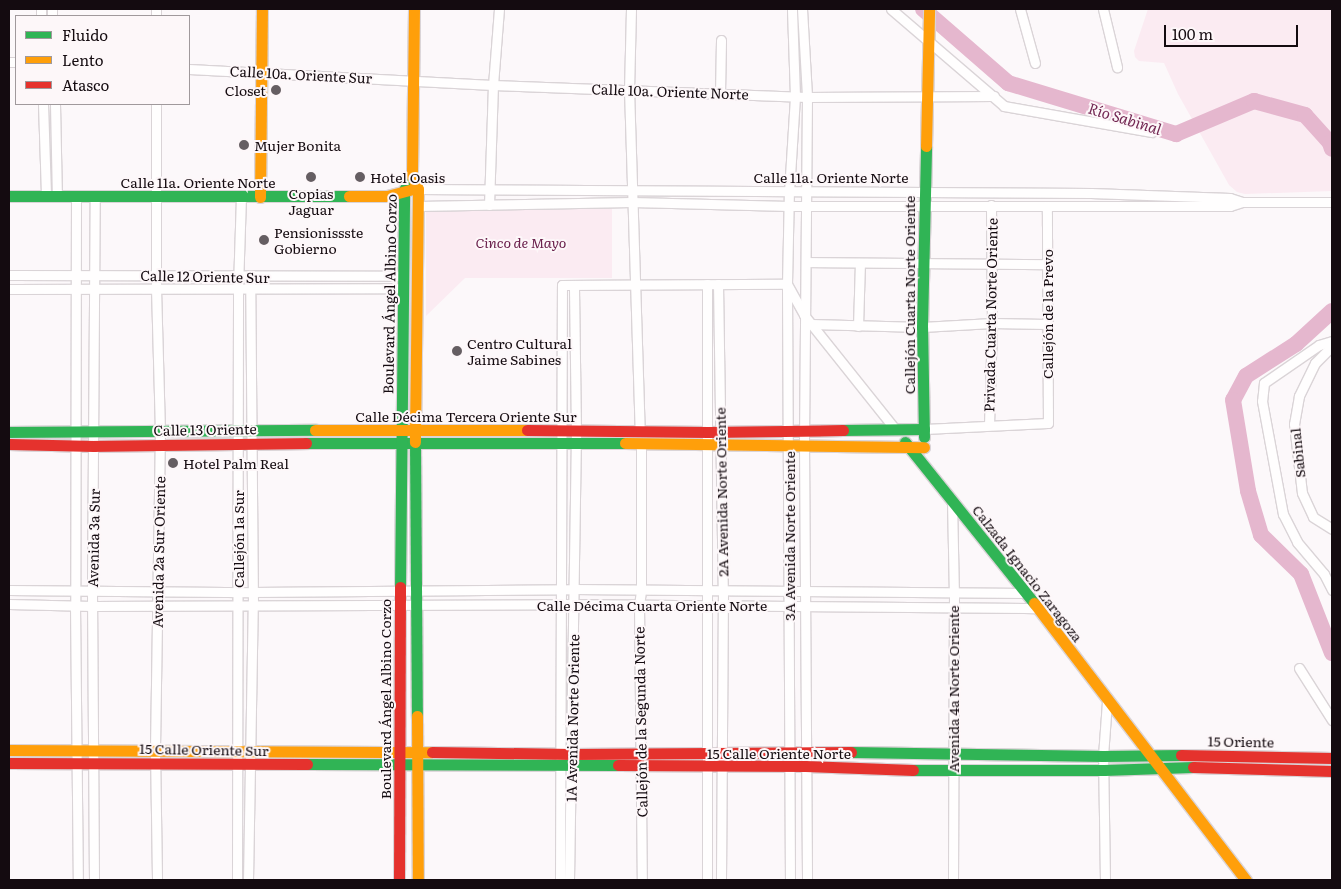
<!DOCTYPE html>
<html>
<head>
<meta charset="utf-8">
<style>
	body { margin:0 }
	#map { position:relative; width:1341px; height:889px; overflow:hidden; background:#fcf8fa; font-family:Literata,serif }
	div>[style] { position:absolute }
	.green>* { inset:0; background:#fbebf2 }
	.river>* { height:16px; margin:-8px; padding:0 8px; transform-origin:8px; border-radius:8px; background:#e5b7ce }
	.roads { filter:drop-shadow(1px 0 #dad4d7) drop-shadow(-1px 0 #dad4d7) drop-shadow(0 1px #dad4d7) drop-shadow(0 -1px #dad4d7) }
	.street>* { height:9px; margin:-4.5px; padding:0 4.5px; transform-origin:4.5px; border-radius:4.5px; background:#fffefe }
	.fast>* { height:11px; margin:-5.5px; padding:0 5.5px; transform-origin:5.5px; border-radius:5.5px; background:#30b455 }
	.slow>* { height:11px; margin:-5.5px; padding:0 5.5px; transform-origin:5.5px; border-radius:5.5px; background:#ff9f0a }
	.jam>* { height:11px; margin:-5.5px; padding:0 5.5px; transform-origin:5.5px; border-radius:5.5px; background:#e5322d }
	.dots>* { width:14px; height:14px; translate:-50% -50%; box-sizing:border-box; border:2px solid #fdf7f9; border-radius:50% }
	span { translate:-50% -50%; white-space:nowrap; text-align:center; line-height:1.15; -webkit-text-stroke:4px #fdf7f9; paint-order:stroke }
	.street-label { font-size:14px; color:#140b10 }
	.poi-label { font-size:14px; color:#140b10 }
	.right { translate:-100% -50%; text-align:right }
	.left { translate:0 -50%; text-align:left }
	.park-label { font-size:14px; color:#6a204c; font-style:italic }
	.water-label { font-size:15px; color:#732853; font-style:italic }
	.frame { position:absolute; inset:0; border:10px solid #140b10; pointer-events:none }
	.legend { position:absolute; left:15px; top:15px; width:175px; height:90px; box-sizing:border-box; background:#fdf7f9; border:1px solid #a0999c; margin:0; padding:6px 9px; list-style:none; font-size:15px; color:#140b10 }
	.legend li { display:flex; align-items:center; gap:10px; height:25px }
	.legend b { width:25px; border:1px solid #a0999c }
	.scale { position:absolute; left:1164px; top:25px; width:134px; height:22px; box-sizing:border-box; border:2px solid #140b10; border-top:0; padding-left:6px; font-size:15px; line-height:18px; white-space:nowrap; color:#140b10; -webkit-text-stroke:4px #fdf7f9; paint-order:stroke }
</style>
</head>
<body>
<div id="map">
	<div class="green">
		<i style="clip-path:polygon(1148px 9px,1332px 9px,1332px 191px,1245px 194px,1237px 192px,1229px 185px,1178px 94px,1164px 63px,1139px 61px,1135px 57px,1134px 51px)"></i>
		<i style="clip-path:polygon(612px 205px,612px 278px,465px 278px,426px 316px,426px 207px)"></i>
	</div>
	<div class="river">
		<i style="left:923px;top:9px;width:113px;rotate:41deg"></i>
		<i style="left:1008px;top:83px;width:176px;rotate:16.9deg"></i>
		<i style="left:1176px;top:134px;width:85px;rotate:-22.9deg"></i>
		<i style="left:1254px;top:101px;width:53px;rotate:15.4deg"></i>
		<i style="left:1305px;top:115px;width:38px;rotate:48deg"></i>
		<i style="left:1330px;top:143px;width:6px;rotate:72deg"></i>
		<i style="left:1332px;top:311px;width:49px;rotate:137.5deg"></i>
		<i style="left:1296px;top:344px;width:59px;rotate:147.4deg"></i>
		<i style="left:1246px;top:376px;width:27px;rotate:118deg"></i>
		<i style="left:1233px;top:400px;width:92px;rotate:80.6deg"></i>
		<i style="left:1248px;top:491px;width:46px;rotate:73.5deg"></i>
		<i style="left:1261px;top:535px;width:56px;rotate:44.3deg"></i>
		<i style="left:1301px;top:574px;width:85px;rotate:68.6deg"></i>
	</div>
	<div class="roads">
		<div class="street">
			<i style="left:41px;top:9px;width:7px;rotate:90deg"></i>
			<i style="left:52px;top:9px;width:7px;rotate:90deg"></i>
			<i style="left:156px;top:9px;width:7px;rotate:90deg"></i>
			<i style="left:631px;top:9px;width:80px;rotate:91.4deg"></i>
			<i style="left:629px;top:89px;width:342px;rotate:88.2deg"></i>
			<i style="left:802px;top:9px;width:88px;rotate:86.7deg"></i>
			<i style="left:807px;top:97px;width:347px;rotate:90.5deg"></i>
			<i style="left:804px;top:444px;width:436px;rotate:89.6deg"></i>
			<i style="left:891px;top:9px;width:149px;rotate:40.6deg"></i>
			<i style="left:1004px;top:106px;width:150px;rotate:10deg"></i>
			<i style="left:1020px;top:9px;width:56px;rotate:74.5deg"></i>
			<i style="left:1103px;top:9px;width:60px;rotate:76.4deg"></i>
			<i style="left:9px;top:62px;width:7px"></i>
			<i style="left:189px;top:69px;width:304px;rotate:3deg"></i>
			<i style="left:493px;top:85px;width:314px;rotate:2.2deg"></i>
			<i style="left:807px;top:97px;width:187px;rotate:-0.3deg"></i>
			<i style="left:720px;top:93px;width:53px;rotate:-88.9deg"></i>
			<i style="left:43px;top:104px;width:92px;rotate:88.1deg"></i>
			<i style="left:55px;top:104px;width:92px;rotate:88.8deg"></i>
			<i style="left:156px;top:104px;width:184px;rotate:90deg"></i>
			<i style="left:156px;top:288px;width:142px;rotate:88.4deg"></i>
			<i style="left:160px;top:430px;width:320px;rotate:90.9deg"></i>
			<i style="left:155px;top:750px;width:130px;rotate:89.1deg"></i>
			<i style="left:418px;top:189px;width:673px;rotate:0.34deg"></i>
			<i style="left:1091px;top:193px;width:139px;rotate:2.1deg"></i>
			<i style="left:1230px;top:198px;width:13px;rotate:18deg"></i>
			<i style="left:1242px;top:202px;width:90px"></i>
			<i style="left:76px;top:196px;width:409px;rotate:90.1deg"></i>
			<i style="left:75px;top:605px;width:275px;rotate:89.4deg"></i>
			<i style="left:489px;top:205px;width:120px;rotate:-88.1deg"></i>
			<i style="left:493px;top:85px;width:76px;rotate:-85.5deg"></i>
			<i style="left:418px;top:206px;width:214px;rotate:-1.1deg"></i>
			<i style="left:632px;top:202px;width:157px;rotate:1.5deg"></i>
			<i style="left:789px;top:206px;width:441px"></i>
			<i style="left:1230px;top:206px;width:13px;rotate:-18deg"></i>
			<i style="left:806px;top:262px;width:240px;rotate:0.5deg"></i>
			<i style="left:9px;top:275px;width:393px;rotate:0.1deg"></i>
			<i style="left:718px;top:284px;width:307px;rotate:89.1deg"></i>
			<i style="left:723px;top:591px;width:289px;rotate:90.4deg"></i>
			<i style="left:9px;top:289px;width:393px;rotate:-0.1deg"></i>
			<i style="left:811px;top:324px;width:111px;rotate:1.5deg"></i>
			<i style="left:922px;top:327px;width:70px;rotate:-3.3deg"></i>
			<i style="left:992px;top:323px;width:54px;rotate:1.1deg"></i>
			<i style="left:858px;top:326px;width:63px;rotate:-88.2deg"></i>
			<i style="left:1332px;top:341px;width:14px;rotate:163deg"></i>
			<i style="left:1319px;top:345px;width:67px;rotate:145.4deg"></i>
			<i style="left:1264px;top:383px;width:18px;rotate:96deg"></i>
			<i style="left:1262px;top:401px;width:115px;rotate:79.5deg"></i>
			<i style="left:1283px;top:514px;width:31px;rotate:63deg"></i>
			<i style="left:1297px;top:542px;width:42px;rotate:49.8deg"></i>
			<i style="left:1324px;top:574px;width:18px;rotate:63deg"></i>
			<i style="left:1332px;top:346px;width:24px;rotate:135deg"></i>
			<i style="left:1315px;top:363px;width:37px;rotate:116deg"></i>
			<i style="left:1299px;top:396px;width:28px;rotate:100deg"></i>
			<i style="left:1294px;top:424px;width:69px;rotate:83.4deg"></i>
			<i style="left:1302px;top:493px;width:26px;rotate:65deg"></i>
			<i style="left:1313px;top:517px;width:22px;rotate:32deg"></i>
			<i style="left:989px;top:425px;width:102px;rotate:-88.3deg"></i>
			<i style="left:992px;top:323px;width:118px;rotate:-90.5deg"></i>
			<i style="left:924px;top:429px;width:124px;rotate:-2.8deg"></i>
			<i style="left:1048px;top:423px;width:217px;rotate:-90.3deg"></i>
			<i style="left:641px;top:444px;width:147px;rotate:90deg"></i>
			<i style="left:641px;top:591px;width:15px;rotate:98deg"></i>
			<i style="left:639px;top:606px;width:274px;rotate:89.4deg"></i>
			<i style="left:952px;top:501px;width:93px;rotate:88.8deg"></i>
			<i style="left:954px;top:594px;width:286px;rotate:90.2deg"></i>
			<i style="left:9px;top:590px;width:244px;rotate:0.5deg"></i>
			<i style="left:253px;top:592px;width:321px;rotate:-0.5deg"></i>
			<i style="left:574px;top:589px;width:452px;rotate:0.5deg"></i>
			<i style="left:9px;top:604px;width:83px;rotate:1.4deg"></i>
			<i style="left:92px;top:606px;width:468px;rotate:-0.2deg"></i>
			<i style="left:560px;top:604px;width:477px;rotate:0.5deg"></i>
			<i style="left:1299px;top:668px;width:62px;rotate:57.6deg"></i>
			<i style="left:94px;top:880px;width:289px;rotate:-90.4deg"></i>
			<i style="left:92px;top:591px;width:395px;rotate:-89.6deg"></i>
			<i style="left:237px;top:880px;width:593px;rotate:-89.9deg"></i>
			<i style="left:238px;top:287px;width:90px;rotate:-88.1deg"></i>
			<i style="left:248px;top:880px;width:276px;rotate:-89deg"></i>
			<i style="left:253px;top:604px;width:327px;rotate:-90.5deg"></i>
			<i style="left:560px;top:880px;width:595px;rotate:-89.81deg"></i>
			<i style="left:562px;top:285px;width:225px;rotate:-0.3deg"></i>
			<i style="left:787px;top:284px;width:35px;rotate:61deg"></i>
			<i style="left:804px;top:315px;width:146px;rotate:51.4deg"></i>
			<i style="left:569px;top:880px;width:448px;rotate:-89.1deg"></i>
			<i style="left:576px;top:432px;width:147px;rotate:-90.8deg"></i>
			<i style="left:707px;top:880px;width:596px;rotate:-90deg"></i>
			<i style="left:790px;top:880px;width:596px;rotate:-90.29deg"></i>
			<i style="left:787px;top:284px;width:92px;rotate:-88.8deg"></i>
			<i style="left:789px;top:192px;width:96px;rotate:-86.4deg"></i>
			<i style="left:795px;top:96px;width:87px;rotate:-92deg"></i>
			<i style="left:1105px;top:880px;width:124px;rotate:-90.9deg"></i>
			<i style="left:1103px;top:756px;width:55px;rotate:-85.8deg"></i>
		</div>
		<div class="fast">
			<i style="left:9px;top:196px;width:340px"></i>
			<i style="left:843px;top:430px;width:81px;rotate:-0.7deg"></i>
			<i style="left:9px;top:432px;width:306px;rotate:-0.4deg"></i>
			<i style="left:924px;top:437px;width:110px;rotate:-91deg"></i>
			<i style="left:922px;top:327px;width:181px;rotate:-88.7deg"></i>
			<i style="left:415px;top:442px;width:274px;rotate:89.6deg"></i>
			<i style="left:905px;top:442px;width:206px;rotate:51.3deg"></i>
			<i style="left:306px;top:443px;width:319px"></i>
			<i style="left:400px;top:587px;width:397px;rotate:-89.4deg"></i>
			<i style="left:404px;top:190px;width:16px;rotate:-60deg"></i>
			<i style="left:851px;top:752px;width:252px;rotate:0.9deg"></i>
			<i style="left:1103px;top:756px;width:78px;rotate:-0.7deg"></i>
			<i style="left:307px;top:764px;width:311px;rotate:0.2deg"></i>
			<i style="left:913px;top:770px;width:191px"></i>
			<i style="left:1104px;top:770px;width:89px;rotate:-1.9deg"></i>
		</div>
		<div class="slow">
			<i style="left:414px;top:9px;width:167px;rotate:90.7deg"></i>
			<i style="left:412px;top:176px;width:14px;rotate:65deg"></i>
			<i style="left:418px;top:189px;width:253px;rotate:90.7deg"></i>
			<i style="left:926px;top:146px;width:137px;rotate:-88.7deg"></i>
			<i style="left:349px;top:196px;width:38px"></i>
			<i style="left:387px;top:196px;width:27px;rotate:-15deg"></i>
			<i style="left:260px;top:197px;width:188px;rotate:-89.4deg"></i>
			<i style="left:315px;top:430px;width:212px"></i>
			<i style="left:625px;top:443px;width:299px;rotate:0.8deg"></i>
			<i style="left:1034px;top:603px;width:349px;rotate:52.6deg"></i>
			<i style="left:417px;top:716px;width:164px;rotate:89.7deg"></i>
			<i style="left:9px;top:750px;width:423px;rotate:0.3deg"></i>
		</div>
		<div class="jam">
			<i style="left:527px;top:430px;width:181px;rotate:0.6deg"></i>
			<i style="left:708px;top:432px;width:135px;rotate:-0.8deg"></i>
			<i style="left:9px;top:444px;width:85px;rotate:1.3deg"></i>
			<i style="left:94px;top:446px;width:212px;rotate:-0.8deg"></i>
			<i style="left:432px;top:752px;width:140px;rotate:0.8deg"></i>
			<i style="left:572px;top:754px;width:279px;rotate:-0.4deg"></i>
			<i style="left:1181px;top:755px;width:151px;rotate:1.1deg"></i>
			<i style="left:9px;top:763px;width:298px;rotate:0.2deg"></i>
			<i style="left:618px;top:765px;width:187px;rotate:0.3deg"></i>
			<i style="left:805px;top:766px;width:108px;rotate:2.1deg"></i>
			<i style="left:1193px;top:767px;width:139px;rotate:1.6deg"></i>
			<i style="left:399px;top:880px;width:293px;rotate:-89.8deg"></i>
		</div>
	</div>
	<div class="dots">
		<i style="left:276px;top:90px;background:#655e62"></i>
		<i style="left:244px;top:145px;background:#655e62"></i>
		<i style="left:311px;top:177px;background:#655e62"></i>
		<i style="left:360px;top:177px;background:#655e62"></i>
		<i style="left:264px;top:240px;background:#655e62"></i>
		<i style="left:457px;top:351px;background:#655e62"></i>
		<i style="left:173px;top:463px;background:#655e62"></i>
	</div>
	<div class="street-label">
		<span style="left:301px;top:74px;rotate:3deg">Calle 10a. Oriente Sur</span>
		<span style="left:670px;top:91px;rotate:2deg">Calle 10a. Oriente Norte</span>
		<span style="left:831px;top:177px">Calle 11a. Oriente Norte</span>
		<span style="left:198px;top:182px">Calle 11a. Oriente Norte</span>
		<span style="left:205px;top:276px;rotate:1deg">Calle 12 Oriente Sur</span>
		<span style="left:389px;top:294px;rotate:-89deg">Boulevard Ángel Albino Corzo</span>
		<span style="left:909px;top:295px;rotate:-90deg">Callejón Cuarta Norte Oriente</span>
		<span style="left:1047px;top:314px;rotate:-90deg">Callejón de la Prevo</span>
		<span style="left:990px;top:315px;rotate:-89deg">Privada Cuarta Norte Oriente</span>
		<span style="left:466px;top:416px">Calle Décima Tercera Oriente Sur</span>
		<span style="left:205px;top:429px;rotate:-1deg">Calle 13 Oriente</span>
		<span style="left:1297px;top:453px;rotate:-96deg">Sabinal</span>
		<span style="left:721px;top:492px;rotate:-91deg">2A Avenida Norte Oriente</span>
		<span style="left:789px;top:536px;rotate:-90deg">3A Avenida Norte Oriente</span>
		<span style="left:93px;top:538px;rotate:-89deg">Avenida 3a Sur</span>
		<span style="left:238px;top:539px;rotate:-90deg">Callejón 1a Sur</span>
		<span style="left:158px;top:552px;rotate:-89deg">Avenida 2a Sur Oriente</span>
		<span style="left:1028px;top:573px;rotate:52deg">Calzada Ignacio Zaragoza</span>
		<span style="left:652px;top:605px">Calle Décima Cuarta Oriente Norte</span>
		<span style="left:953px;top:689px;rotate:-90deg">Avenida 4a Norte Oriente</span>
		<span style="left:385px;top:699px;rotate:-90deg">Boulevard Ángel Albino Corzo</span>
		<span style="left:572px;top:718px;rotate:-89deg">1A Avenida Norte Oriente</span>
		<span style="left:640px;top:722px;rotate:-91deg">Callejón de la Segunda Norte</span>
		<span style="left:1241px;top:741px;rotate:1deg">15 Oriente</span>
		<span style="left:204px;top:749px;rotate:1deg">15 Calle Oriente Sur</span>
		<span style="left:779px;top:753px">15 Calle Oriente Norte</span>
	</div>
	<div class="poi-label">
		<span class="right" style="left:266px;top:90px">Closet</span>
		<span class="left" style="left:254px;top:145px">Mujer Bonita</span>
		<span class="left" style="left:370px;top:177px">Hotel Oasis</span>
		<span style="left:311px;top:201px">Copias<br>Jaguar</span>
		<span class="left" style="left:274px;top:240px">Pensionissste<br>Gobierno</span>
		<span class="left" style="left:467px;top:351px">Centro Cultural<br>Jaime Sabines</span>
		<span class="left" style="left:183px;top:463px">Hotel Palm Real</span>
	</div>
	<div class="park-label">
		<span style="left:521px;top:242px">Cinco de Mayo</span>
	</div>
	<div class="water-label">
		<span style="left:1125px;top:118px;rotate:17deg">Río Sabinal</span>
	</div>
	<div class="frame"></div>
	<ul class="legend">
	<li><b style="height:6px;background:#30b455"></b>Fluido</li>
	<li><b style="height:6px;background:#ff9f0a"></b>Lento</li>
	<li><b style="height:6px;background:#e5322d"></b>Atasco</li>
	</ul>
	<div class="scale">100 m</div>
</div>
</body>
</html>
